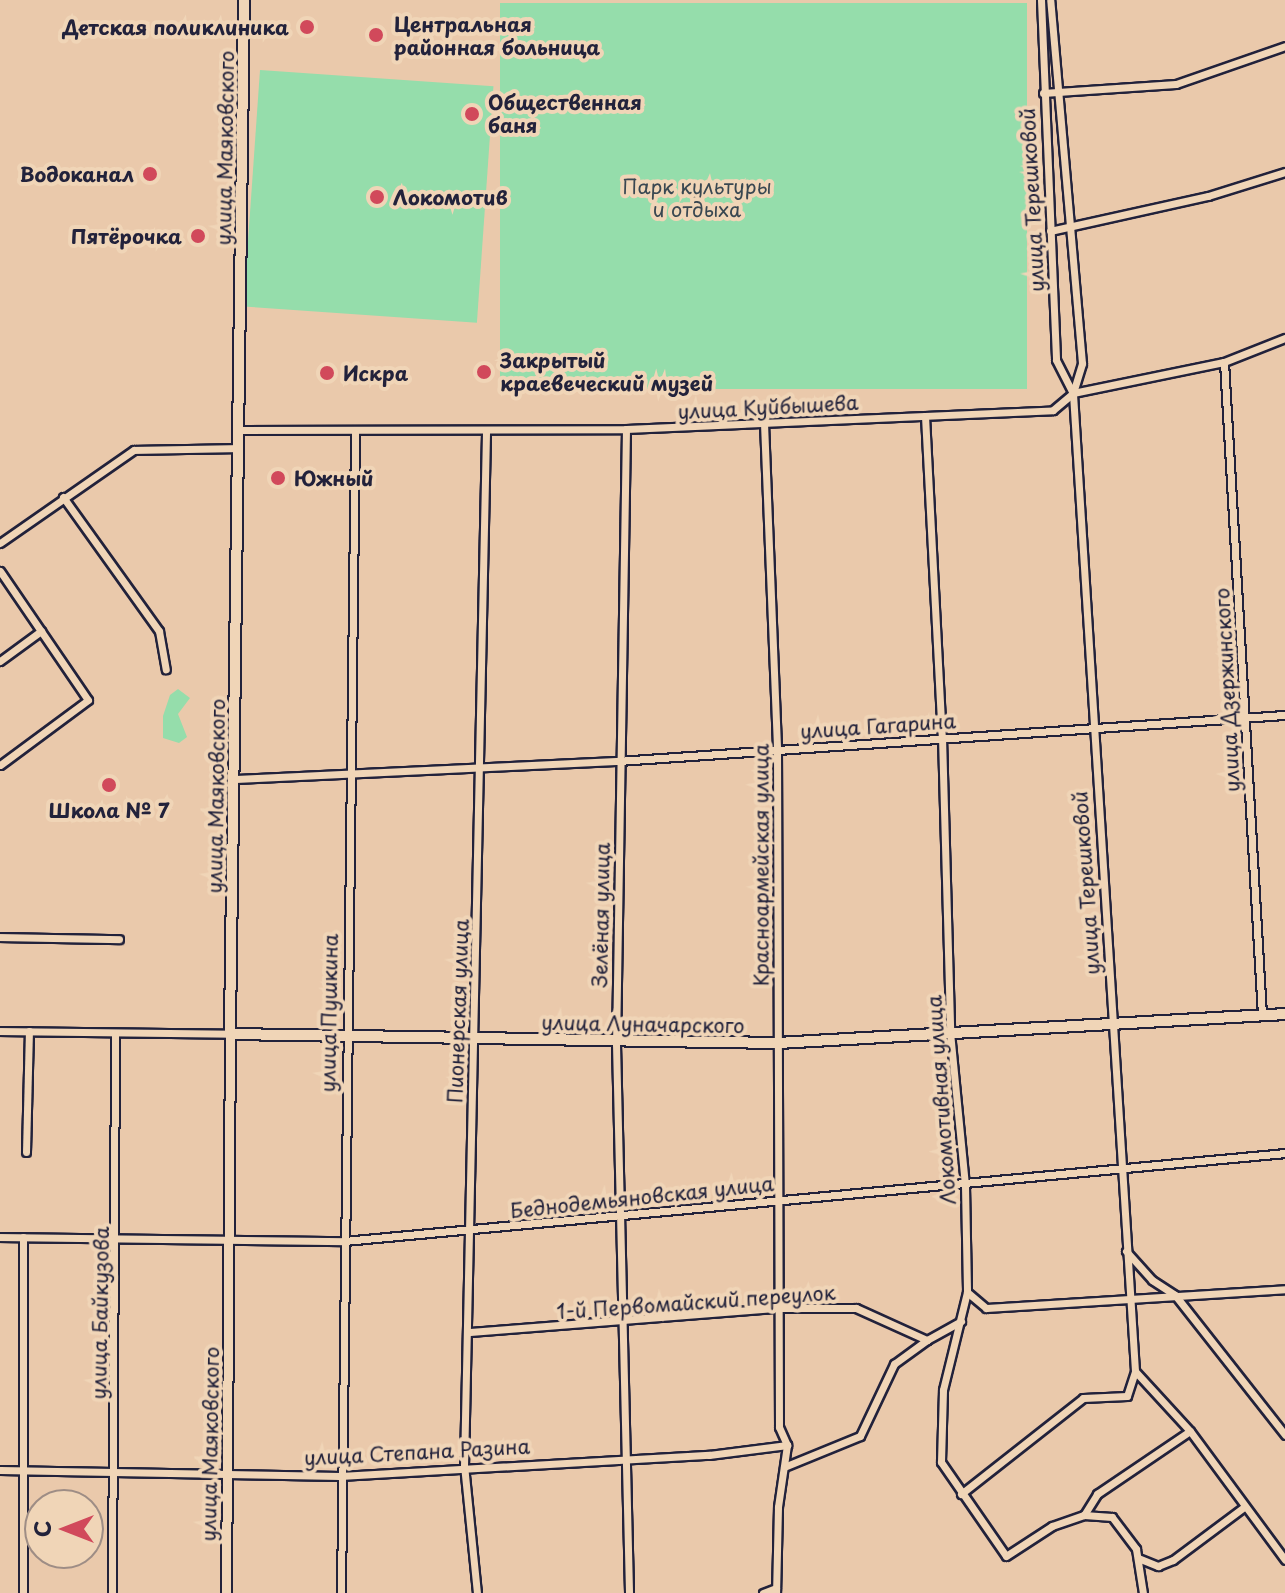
<!DOCTYPE html>
<html>
<head>
<meta charset="utf-8">
<style>
	body { margin:0 }
	#map { position:relative; width:1285px; height:1593px; overflow:hidden; background:#eac9ab; font-family:"Playpen Sans",sans-serif }
	div>[style] { position:absolute }
	.green>* { inset:0; background:#95ddab; transform-origin:0 0 }
	.roads { filter:drop-shadow(2px 0 #22223b) drop-shadow(-2px 0 #22223b) drop-shadow(0 2px #22223b) drop-shadow(0 -2px #22223b) }
	.minor>* { height:7px; margin:-3.5px; padding:0 3.5px; transform-origin:3.5px; border-radius:3.5px; background:#f0d5b7 }
	.tertiary>* { height:9px; margin:-4.5px; padding:0 4.5px; transform-origin:4.5px; border-radius:4.5px; background:#f0d5b7 }
	.secondary>* { height:10px; margin:-5px; padding:0 5px; transform-origin:5px; border-radius:5px; background:#f0d5b7 }
	.dots>* { width:22px; height:22px; translate:-50% -50%; box-sizing:border-box; border:4px solid #f0d5b7; border-radius:50% }
	span { translate:-50% -50%; white-space:nowrap; text-align:center; line-height:1.15; -webkit-text-stroke:8px #f0d5b7; paint-order:stroke }
	.poi-label { font-size:20px; color:#22223b; font-weight:700 }
	.left { translate:0 -50%; text-align:left }
	.right { translate:-100% -50%; text-align:right }
	.street-label { font-size:20px; color:#22223b }
	.park-label { font-size:20px; color:#394751 }
	.north { position:absolute; left:24px; top:1489px; width:80px; height:80px; box-sizing:border-box; background:#f0d5b7; border:2px solid #9e8d85; border-radius:50%; rotate:270deg; font-size:22px; font-weight:700; line-height:32px; text-align:center; color:#22223b }
	.north::after { content:''; display:block; margin:auto; width:28px; height:36px; background:#d1495b; clip-path:polygon(50% 0,100% 100%,50% 72%,0 100%) }
</style>
</head>
<body>
<div id="map">
	<div class="green">
		<i style="left:1027px;top:3px;width:386px;height:527px;rotate:90deg"></i>
		<i style="left:260px;top:70px;width:234px;height:237px;rotate:4deg"></i>
		<i style="clip-path:polygon(178px 689px,190px 698px,178px 714px,187px 737px,179px 743px,163px 738px,163px 716px,170px 695px)"></i>
	</div>
	<div class="roads">
		<div class="minor">
			<i style="left:1041px;top:0;width:360px;rotate:87.6deg"></i>
			<i style="left:1056px;top:360px;width:37px;rotate:63deg"></i>
			<i style="left:1043px;top:93px;width:133px;rotate:-3.9deg"></i>
			<i style="left:1176px;top:84px;width:115px;rotate:-19.2deg"></i>
			<i style="left:1050px;top:231px;width:162px;rotate:-12.5deg"></i>
			<i style="left:1208px;top:196px;width:81px;rotate:-17.3deg"></i>
			<i style="left:1224px;top:362px;width:655px;rotate:86.67deg"></i>
			<i style="left:925px;top:416px;width:321px;rotate:87deg"></i>
			<i style="left:942px;top:737px;width:295px;rotate:88.4deg"></i>
			<i style="left:950px;top:1032px;width:155px;rotate:84.4deg"></i>
			<i style="left:965px;top:1186px;width:106px;rotate:88.9deg"></i>
			<i style="left:967px;top:1292px;width:101px;rotate:103.8deg"></i>
			<i style="left:943px;top:1390px;width:72px;rotate:91.6deg"></i>
			<i style="left:941px;top:1462px;width:114px;rotate:55.3deg"></i>
			<i style="left:1006px;top:1556px;width:55px;rotate:-33.1deg"></i>
			<i style="left:1052px;top:1526px;width:34px;rotate:-19deg"></i>
			<i style="left:1084px;top:1515px;width:28px;rotate:4deg"></i>
			<i style="left:1112px;top:1517px;width:40px;rotate:53deg"></i>
			<i style="left:1136px;top:1549px;width:45px;rotate:81deg"></i>
			<i style="left:764px;top:423px;width:327px;rotate:87.7deg"></i>
			<i style="left:777px;top:750px;width:677px;rotate:89.83deg"></i>
			<i style="left:779px;top:1427px;width:20px;rotate:66deg"></i>
			<i style="left:787px;top:1445px;width:63px;rotate:98.3deg"></i>
			<i style="left:778px;top:1507px;width:86px;rotate:91.3deg"></i>
			<i style="left:626px;top:429px;width:615px;rotate:90.93deg"></i>
			<i style="left:616px;top:1044px;width:549px;rotate:88.64deg"></i>
			<i style="left:239px;top:430px;width:387px;rotate:-0.1deg"></i>
			<i style="left:626px;top:429px;width:427px;rotate:-2.5deg"></i>
			<i style="left:1053px;top:410px;width:26px;rotate:-40deg"></i>
			<i style="left:1073px;top:393px;width:154px;rotate:-11.6deg"></i>
			<i style="left:1224px;top:362px;width:66px;rotate:-21.5deg"></i>
			<i style="left:63px;top:497px;width:165px;rotate:54.4deg"></i>
			<i style="left:159px;top:631px;width:39px;rotate:80deg"></i>
			<i style="left:0;top:543px;width:163px;rotate:-34.8deg"></i>
			<i style="left:134px;top:450px;width:105px;rotate:-1.1deg"></i>
			<i style="left:0;top:571px;width:156px;rotate:55.7deg"></i>
			<i style="left:88px;top:700px;width:109px;rotate:143.5deg"></i>
			<i style="left:0;top:661px;width:51px;rotate:-36.2deg"></i>
			<i style="left:234px;top:779px;width:384px;rotate:-2.7deg"></i>
			<i style="left:618px;top:761px;width:669px;rotate:-3.95deg"></i>
			<i style="left:0;top:937px;width:119px;rotate:1deg"></i>
			<i style="left:0;top:1031px;width:230px;rotate:0.7deg"></i>
			<i style="left:26px;top:1152px;width:121px;rotate:-88.6deg"></i>
			<i style="left:0;top:1237px;width:344px;rotate:0.7deg"></i>
			<i style="left:344px;top:1241px;width:945px;rotate:-5.34deg"></i>
			<i style="left:1126px;top:1251px;width:39px;rotate:48deg"></i>
			<i style="left:1152px;top:1280px;width:27px;rotate:33deg"></i>
			<i style="left:1175px;top:1295px;width:178px;rotate:51.8deg"></i>
			<i style="left:967px;top:1292px;width:25px;rotate:40deg"></i>
			<i style="left:986px;top:1308px;width:300px;rotate:-3.6deg"></i>
			<i style="left:470px;top:1332px;width:309px;rotate:-4.5deg"></i>
			<i style="left:778px;top:1308px;width:78px"></i>
			<i style="left:856px;top:1308px;width:78px;rotate:24.3deg"></i>
			<i style="left:927px;top:1340px;width:39px;rotate:-29deg"></i>
			<i style="left:1190px;top:1431px;width:160px;rotate:53.6deg"></i>
			<i style="left:784px;top:1467px;width:82px;rotate:-22.2deg"></i>
			<i style="left:860px;top:1436px;width:80px;rotate:-64.7deg"></i>
			<i style="left:894px;top:1364px;width:41px;rotate:-36deg"></i>
			<i style="left:0;top:1470px;width:340px;rotate:1deg"></i>
			<i style="left:340px;top:1476px;width:370px;rotate:-3.3deg"></i>
			<i style="left:709px;top:1455px;width:79px;rotate:-7.3deg"></i>
			<i style="left:961px;top:1494px;width:155px;rotate:-38.2deg"></i>
			<i style="left:1083px;top:1398px;width:44px;rotate:-2.6deg"></i>
			<i style="left:1127px;top:1396px;width:26px;rotate:-72deg"></i>
			<i style="left:1135px;top:1371px;width:980px;rotate:-93.63deg"></i>
			<i style="left:1073px;top:393px;width:31px;rotate:-73deg"></i>
			<i style="left:1082px;top:363px;width:364px;rotate:-95deg"></i>
			<i style="left:1084px;top:1515px;width:25px;rotate:-58deg"></i>
			<i style="left:1097px;top:1494px;width:112px;rotate:-34.1deg"></i>
			<i style="left:1190px;top:1431px;width:81px;rotate:-132.5deg"></i>
			<i style="left:1138px;top:1558px;width:22px;rotate:22deg"></i>
			<i style="left:1158px;top:1566px;width:16px;rotate:-22deg"></i>
			<i style="left:1173px;top:1560px;width:89px;rotate:-36.7deg"></i>
			<i style="left:23px;top:1593px;width:356px;rotate:-90deg"></i>
			<i style="left:112px;top:1593px;width:559px;rotate:-89.69deg"></i>
			<i style="left:341px;top:1593px;width:1160px;rotate:-89.31deg"></i>
			<i style="left:477px;top:1593px;width:128px;rotate:-95.8deg"></i>
			<i style="left:464px;top:1466px;width:1036px;rotate:-88.78deg"></i>
			<i style="left:763px;top:1593px;width:14px;rotate:-21deg"></i>
		</div>
		<div class="tertiary">
			<i style="left:226px;top:1593px;width:559px;rotate:-89.59deg"></i>
		</div>
		<div class="secondary">
			<i style="left:244px;top:0;width:1034px;rotate:90.78deg"></i>
			<i style="left:230px;top:1034px;width:548px;rotate:0.94deg"></i>
			<i style="left:778px;top:1043px;width:508px;rotate:-3.27deg"></i>
		</div>
	</div>
	<div class="dots">
		<i style="left:307px;top:27px;background:#d1495b"></i>
		<i style="left:376px;top:35px;background:#d1495b"></i>
		<i style="left:472px;top:114px;background:#d1495b"></i>
		<i style="left:150px;top:174px;background:#d1495b"></i>
		<i style="left:377px;top:197px;background:#d1495b"></i>
		<i style="left:198px;top:236px;background:#d1495b"></i>
		<i style="left:484px;top:372px;background:#d1495b"></i>
		<i style="left:327px;top:373px;background:#d1495b"></i>
		<i style="left:278px;top:478px;background:#d1495b"></i>
		<i style="left:109px;top:785px;background:#d1495b"></i>
	</div>
	<div class="poi-label">
		<span class="left" style="left:394px;top:36px">Центральная<br>районная больница</span>
		<span class="right" style="left:289px;top:27px">Детская поликлиника</span>
		<span class="left" style="left:488px;top:114px">Общественная<br>баня</span>
		<span class="right" style="left:134px;top:174px">Водоканал</span>
		<span class="left" style="left:393px;top:197px">Локомотив</span>
		<span class="right" style="left:182px;top:236px">Пятёрочка</span>
		<span class="left" style="left:500px;top:372px">Закрытый<br>краевеческий музей</span>
		<span class="left" style="left:343px;top:373px">Искра</span>
		<span class="left" style="left:294px;top:478px">Южный</span>
		<span style="left:109px;top:810px">Школа № 7</span>
	</div>
	<div class="street-label">
		<span style="left:225px;top:148px;rotate:-89deg">улица Маяковского</span>
		<span style="left:1032px;top:200px;rotate:-93deg">улица Терешковой</span>
		<span style="left:768px;top:407px;rotate:-3deg">улица Куйбышева</span>
		<span style="left:1227px;top:690px;rotate:-93deg">улица Дзержинского</span>
		<span style="left:878px;top:726px;rotate:-4deg">улица Гагарина</span>
		<span style="left:216px;top:796px;rotate:-89deg">улица Маяковского</span>
		<span style="left:761px;top:865px;rotate:-90deg">Красноармейская улица</span>
		<span style="left:1086px;top:883px;rotate:-94deg">улица Терешковой</span>
		<span style="left:601px;top:915px;rotate:-89deg">Зелёная улица</span>
		<span style="left:458px;top:1011px;rotate:-88deg">Пионерская улица</span>
		<span style="left:329px;top:1013px;rotate:-89deg">улица Пушкина</span>
		<span style="left:643px;top:1024px;rotate:1deg">улица Луначарского</span>
		<span style="left:941px;top:1100px;rotate:-94deg">Локомотивная улица</span>
		<span style="left:642px;top:1197px;rotate:-6deg">Беднодемьяновская улица</span>
		<span style="left:696px;top:1302px;rotate:-4deg">1-й Первомайский переулок</span>
		<span style="left:100px;top:1313px;rotate:-89deg">улица Байкузова</span>
		<span style="left:210px;top:1444px;rotate:-89deg">улица Маяковского</span>
		<span style="left:417px;top:1452px;rotate:-3deg">улица Степана Разина</span>
	</div>
	<div class="park-label">
		<span style="left:697px;top:198px">Парк культуры<br>и отдыха</span>
	</div>
	<div class="north">С</div>
</div>
</body>
</html>
